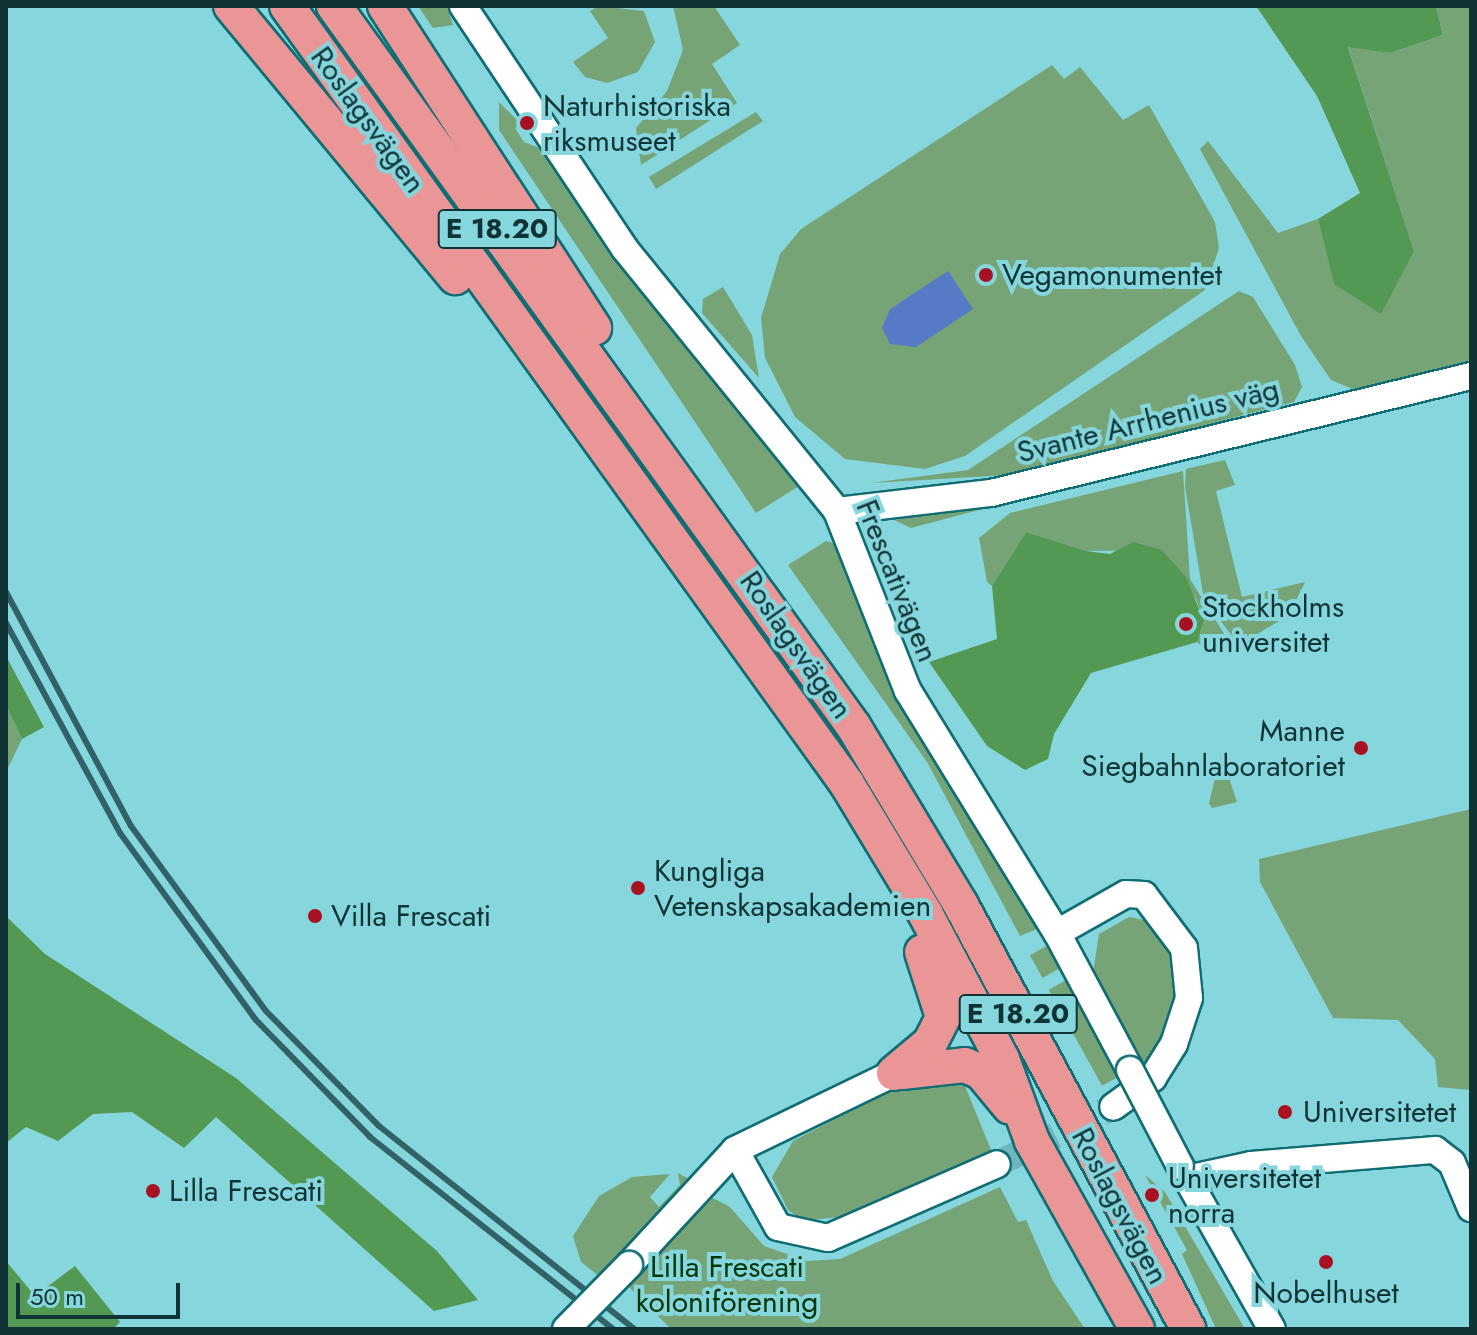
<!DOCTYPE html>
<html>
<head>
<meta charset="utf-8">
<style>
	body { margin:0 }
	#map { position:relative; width:1477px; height:1335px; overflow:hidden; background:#86d6de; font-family:Jost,sans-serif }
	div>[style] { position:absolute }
	.green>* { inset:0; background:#77a476; transform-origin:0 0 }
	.forest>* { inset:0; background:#549953 }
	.water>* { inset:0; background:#567ac6 }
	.minor-tunnel>* { height:26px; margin-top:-13px; transform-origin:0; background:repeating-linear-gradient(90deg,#6eb5bc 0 26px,transparent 0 39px) }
	.roads { filter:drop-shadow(2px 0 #106d74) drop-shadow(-2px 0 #106d74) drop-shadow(0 2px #106d74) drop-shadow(0 -2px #106d74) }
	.minor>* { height:26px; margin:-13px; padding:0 13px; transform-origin:13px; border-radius:13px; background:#fff }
	.major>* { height:34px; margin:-17px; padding:0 17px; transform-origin:17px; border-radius:17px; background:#eb9696 }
	.rail>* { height:6px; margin:-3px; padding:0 3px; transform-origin:3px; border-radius:3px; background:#326267 }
	.bridges { filter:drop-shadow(2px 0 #106d74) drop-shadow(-2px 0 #106d74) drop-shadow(0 2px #106d74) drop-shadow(0 -2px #106d74) }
	.minor-bridge>* { height:26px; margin:-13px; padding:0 13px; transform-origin:13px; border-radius:13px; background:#fff }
	.dots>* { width:22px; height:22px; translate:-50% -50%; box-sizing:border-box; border:4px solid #86d6de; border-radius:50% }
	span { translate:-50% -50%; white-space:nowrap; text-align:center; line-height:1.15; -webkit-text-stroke:8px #86d6de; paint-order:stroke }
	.shield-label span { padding:2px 6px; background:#86d6de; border:2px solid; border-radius:6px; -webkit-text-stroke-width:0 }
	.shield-label { font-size:28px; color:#103336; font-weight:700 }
	.poi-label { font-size:30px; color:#103336 }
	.left { translate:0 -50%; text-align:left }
	.right { translate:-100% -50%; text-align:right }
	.street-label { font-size:30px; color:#103336 }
	.park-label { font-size:30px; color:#013606 }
	.frame { position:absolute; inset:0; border:8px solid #103336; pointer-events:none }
	.scale { position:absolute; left:16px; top:1283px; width:164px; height:36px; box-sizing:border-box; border:4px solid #103336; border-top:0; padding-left:10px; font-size:24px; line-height:28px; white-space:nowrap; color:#103336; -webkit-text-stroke:6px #86d6de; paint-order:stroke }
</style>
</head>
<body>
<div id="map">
	<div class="green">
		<i style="clip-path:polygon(418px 6px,447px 6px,453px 25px,433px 28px)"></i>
		<i style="clip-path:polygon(599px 6px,644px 11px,655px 42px,638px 72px,607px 83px,585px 77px,573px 62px,608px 38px,590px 11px)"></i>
		<i style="clip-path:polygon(673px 6px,714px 6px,740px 45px,712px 64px,737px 103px,641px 165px,636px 128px,667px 91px,683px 50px)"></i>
		<i style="clip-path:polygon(1436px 6px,1471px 6px,1471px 360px,1355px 390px,1331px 380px,1301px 336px,1200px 149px,1208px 141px,1278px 233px,1318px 219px,1334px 283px,1414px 251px,1348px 46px,1390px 53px,1443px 35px)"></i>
		<i style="clip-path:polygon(1052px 65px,1064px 79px,1080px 67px,1123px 120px,1149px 105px,1215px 222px,1219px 248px,1205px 290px,965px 456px,925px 469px,845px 459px,795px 417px,765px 358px,761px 318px,780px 254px,801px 229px)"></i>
		<i style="clip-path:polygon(499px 102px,521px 124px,515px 128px,524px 142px,545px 150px,650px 304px,799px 486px,756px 513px,499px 130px)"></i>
		<i style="clip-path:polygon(756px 112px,763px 121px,656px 189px,649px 177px)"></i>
		<i style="clip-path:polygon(723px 287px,752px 335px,759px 378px,702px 313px,703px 299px)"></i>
		<i style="clip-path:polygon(1239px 291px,1253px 297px,1295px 365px,1302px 387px,1294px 402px,1009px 475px,871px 483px,968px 470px)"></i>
		<i style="clip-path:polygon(1225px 460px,1235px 485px,1216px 491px,1242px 597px,1305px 582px,1289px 615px,1239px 645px,1204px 599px,1185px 487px,1186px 469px)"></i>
		<i style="clip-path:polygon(1183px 471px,1190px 579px,1233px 648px,1209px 653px,1197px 642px,1204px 621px,1196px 599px,1161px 550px,1085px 551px,1026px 532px,992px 586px,987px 582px,979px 538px,1010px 513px)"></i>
		<i style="clip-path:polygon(994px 506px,911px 528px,894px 520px,992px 504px)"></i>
		<i style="clip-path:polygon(826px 541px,836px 544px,878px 649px,1039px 928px,1020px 936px,927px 762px,788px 565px)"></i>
		<i style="clip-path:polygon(6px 705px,22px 739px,6px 772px)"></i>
		<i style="clip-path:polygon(1221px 754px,1237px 802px,1212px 808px,1209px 803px)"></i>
		<i style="clip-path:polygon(1471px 809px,1471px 1090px,1438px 1087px,1435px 1059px,1398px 1020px,1333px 1018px,1260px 882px,1259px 859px)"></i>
		<i style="clip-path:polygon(1129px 917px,1144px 920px,1169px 947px,1177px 994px,1165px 1035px,1143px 1066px,1093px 973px,1099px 934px)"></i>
		<i style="left:1050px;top:944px;width:26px;height:23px;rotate:61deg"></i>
		<i style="left:1068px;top:979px;width:110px;height:22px;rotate:61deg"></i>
		<i style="clip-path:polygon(916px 1077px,963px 1081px,991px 1150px,856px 1215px,804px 1221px,788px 1210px,772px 1177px,793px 1141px)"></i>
		<i style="clip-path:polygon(678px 1173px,691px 1180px,599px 1276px,581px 1262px,573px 1236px,599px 1196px,632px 1177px,670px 1174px,650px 1197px,659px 1207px,680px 1185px)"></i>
		<i style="clip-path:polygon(1145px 1175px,1165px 1192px,1245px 1329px,1216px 1329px,1182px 1254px,1187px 1250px)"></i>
		<i style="clip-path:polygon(1000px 1187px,1018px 1222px,1026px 1220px,1053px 1281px,1085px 1329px,671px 1329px,627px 1285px,709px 1196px,730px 1207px,764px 1246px,807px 1261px,840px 1259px)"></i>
	</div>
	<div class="forest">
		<i style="clip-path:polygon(1256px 6px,1436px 6px,1443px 35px,1390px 53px,1348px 47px,1414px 251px,1381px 314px,1334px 284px,1318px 219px,1360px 193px,1317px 96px)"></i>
		<i style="clip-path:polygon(1026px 532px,1086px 551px,1110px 554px,1133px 542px,1162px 550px,1186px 577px,1204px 621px,1197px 642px,1091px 673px,1054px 734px,1048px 759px,1025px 770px,987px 746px,929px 662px,997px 639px,992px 586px)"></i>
		<i style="clip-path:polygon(6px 656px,44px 727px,22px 739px,6px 705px)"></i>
		<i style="clip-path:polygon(6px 916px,45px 954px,236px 1078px,437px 1251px,478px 1300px,434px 1311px,216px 1117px,184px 1148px,132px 1112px,93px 1114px,58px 1141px,26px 1127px,6px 1143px)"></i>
		<i style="clip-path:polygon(6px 1261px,35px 1296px,75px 1266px,120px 1322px,113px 1329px,6px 1329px)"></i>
	</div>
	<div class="water">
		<i style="clip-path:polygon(948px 271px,973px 309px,916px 347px,890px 344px,882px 328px,890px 309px)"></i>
	</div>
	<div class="minor-tunnel">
		<i style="left:997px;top:1164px;width:129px;rotate:-26.2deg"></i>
	</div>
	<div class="roads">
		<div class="minor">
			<i style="left:463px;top:6px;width:292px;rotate:56.3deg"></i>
			<i style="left:625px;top:249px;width:337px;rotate:51deg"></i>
			<i style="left:837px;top:511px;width:193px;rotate:68.5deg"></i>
			<i style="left:908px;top:691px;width:284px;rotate:58.4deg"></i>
			<i style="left:1057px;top:933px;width:155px;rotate:61.9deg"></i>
			<i style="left:837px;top:511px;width:155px;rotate:-6.7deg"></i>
			<i style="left:991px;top:493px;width:494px;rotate:-13.7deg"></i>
			<i style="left:1057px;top:933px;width:79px;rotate:-29.5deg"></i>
			<i style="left:1126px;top:894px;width:18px;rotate:3deg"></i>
			<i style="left:1144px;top:895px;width:66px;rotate:53deg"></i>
			<i style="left:1184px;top:948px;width:50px;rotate:84.3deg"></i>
			<i style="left:1189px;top:998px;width:48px;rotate:108.1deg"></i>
			<i style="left:1174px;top:1044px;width:40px;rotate:122deg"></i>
			<i style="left:1153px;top:1078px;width:49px;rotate:144.1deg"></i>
			<i style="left:735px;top:1150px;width:88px;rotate:60.8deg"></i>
			<i style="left:778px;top:1227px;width:51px;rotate:12.4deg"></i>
			<i style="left:828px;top:1238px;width:184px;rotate:-23.6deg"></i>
			<i style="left:1180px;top:1166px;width:187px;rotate:60.6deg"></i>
			<i style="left:1187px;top:1179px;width:66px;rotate:-12.3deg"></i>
			<i style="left:1251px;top:1165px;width:185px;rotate:-4.7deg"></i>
			<i style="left:1435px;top:1150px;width:21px;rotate:37deg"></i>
			<i style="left:1452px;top:1163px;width:49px;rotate:67.1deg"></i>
			<i style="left:629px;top:1265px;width:156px;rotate:-47.3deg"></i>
			<i style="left:735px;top:1150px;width:177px;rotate:-25.8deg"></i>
		</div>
		<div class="major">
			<i style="left:231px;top:6px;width:352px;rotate:50.4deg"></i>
			<i style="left:287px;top:6px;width:959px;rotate:54.25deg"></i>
			<i style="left:847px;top:784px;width:151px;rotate:58.8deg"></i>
			<i style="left:925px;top:913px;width:165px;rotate:62.2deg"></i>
			<i style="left:1002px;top:1059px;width:87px;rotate:69.9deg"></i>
			<i style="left:1032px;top:1141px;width:215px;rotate:60.8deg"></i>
			<i style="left:334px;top:6px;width:889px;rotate:54.2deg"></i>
			<i style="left:854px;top:727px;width:208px;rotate:59deg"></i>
			<i style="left:961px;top:905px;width:481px;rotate:61.8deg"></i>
			<i style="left:385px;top:6px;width:384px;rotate:57deg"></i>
			<i style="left:902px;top:1072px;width:63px;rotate:-6.3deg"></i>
			<i style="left:965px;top:1065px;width:17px;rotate:24deg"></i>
			<i style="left:981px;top:1072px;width:45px;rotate:50.4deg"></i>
			<i style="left:894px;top:1073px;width:47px;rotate:-39.8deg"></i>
			<i style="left:930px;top:1043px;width:29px;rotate:-63deg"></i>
			<i style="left:943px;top:1017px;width:68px;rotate:-107.9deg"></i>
		</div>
	</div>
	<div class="rail">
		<i style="left:6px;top:592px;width:265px;rotate:61.9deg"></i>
		<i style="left:131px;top:826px;width:229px;rotate:53.9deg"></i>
		<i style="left:266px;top:1011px;width:161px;rotate:45.5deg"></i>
		<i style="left:379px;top:1126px;width:326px;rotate:38.5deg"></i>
		<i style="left:6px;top:623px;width:239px;rotate:61.5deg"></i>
		<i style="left:120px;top:833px;width:231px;rotate:54deg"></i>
		<i style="left:256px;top:1020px;width:163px;rotate:45.7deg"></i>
		<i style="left:370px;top:1137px;width:310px;rotate:38.3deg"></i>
	</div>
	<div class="bridges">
		<div class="minor-bridge">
			<i style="left:1130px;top:1070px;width:108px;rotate:62.5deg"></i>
			<i style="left:566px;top:1329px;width:90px;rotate:-45.5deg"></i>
		</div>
	</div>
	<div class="dots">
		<i style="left:527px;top:123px;background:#a81122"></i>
		<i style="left:986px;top:275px;background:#a81122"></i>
		<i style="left:1186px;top:624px;background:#a81122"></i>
		<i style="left:1361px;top:748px;background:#a81122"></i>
		<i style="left:638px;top:888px;background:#a81122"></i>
		<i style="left:315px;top:916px;background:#a81122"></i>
		<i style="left:1285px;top:1112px;background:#a81122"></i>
		<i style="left:153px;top:1191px;background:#a81122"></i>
		<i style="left:1152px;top:1195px;background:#a81122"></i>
		<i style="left:1326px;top:1262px;background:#a81122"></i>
	</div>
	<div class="shield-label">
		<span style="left:497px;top:229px">E 18.20</span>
		<span style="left:1018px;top:1014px">E 18.20</span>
	</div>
	<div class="poi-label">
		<span class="left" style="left:543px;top:123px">Naturhistoriska<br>riksmuseet</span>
		<span class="left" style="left:1002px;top:275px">Vegamonumentet</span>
		<span class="left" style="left:1202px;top:624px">Stockholms<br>universitet</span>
		<span class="right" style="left:1345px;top:748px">Manne<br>Siegbahnlaboratoriet</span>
		<span class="left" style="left:654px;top:888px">Kungliga<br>Vetenskapsakademien</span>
		<span class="left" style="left:331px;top:916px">Villa Frescati</span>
		<span class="left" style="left:1303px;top:1112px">Universitetet</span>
		<span class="left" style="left:1168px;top:1195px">Universitetet<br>norra</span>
		<span class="left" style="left:169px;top:1191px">Lilla Frescati</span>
		<span style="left:1326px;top:1293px">Nobelhuset</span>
	</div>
	<div class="street-label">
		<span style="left:368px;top:120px;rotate:54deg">Roslagsvägen</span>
		<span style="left:1148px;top:421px;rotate:-14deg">Svante Arrhenius väg</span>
		<span style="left:897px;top:581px;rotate:68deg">Frescativägen</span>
		<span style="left:796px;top:645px;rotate:55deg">Roslagsvägen</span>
		<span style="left:1120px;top:1206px;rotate:62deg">Roslagsvägen</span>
	</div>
	<div class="park-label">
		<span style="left:727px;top:1284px">Lilla Frescati<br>koloniförening</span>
	</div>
	<div class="frame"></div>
	<div class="scale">50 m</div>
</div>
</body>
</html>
